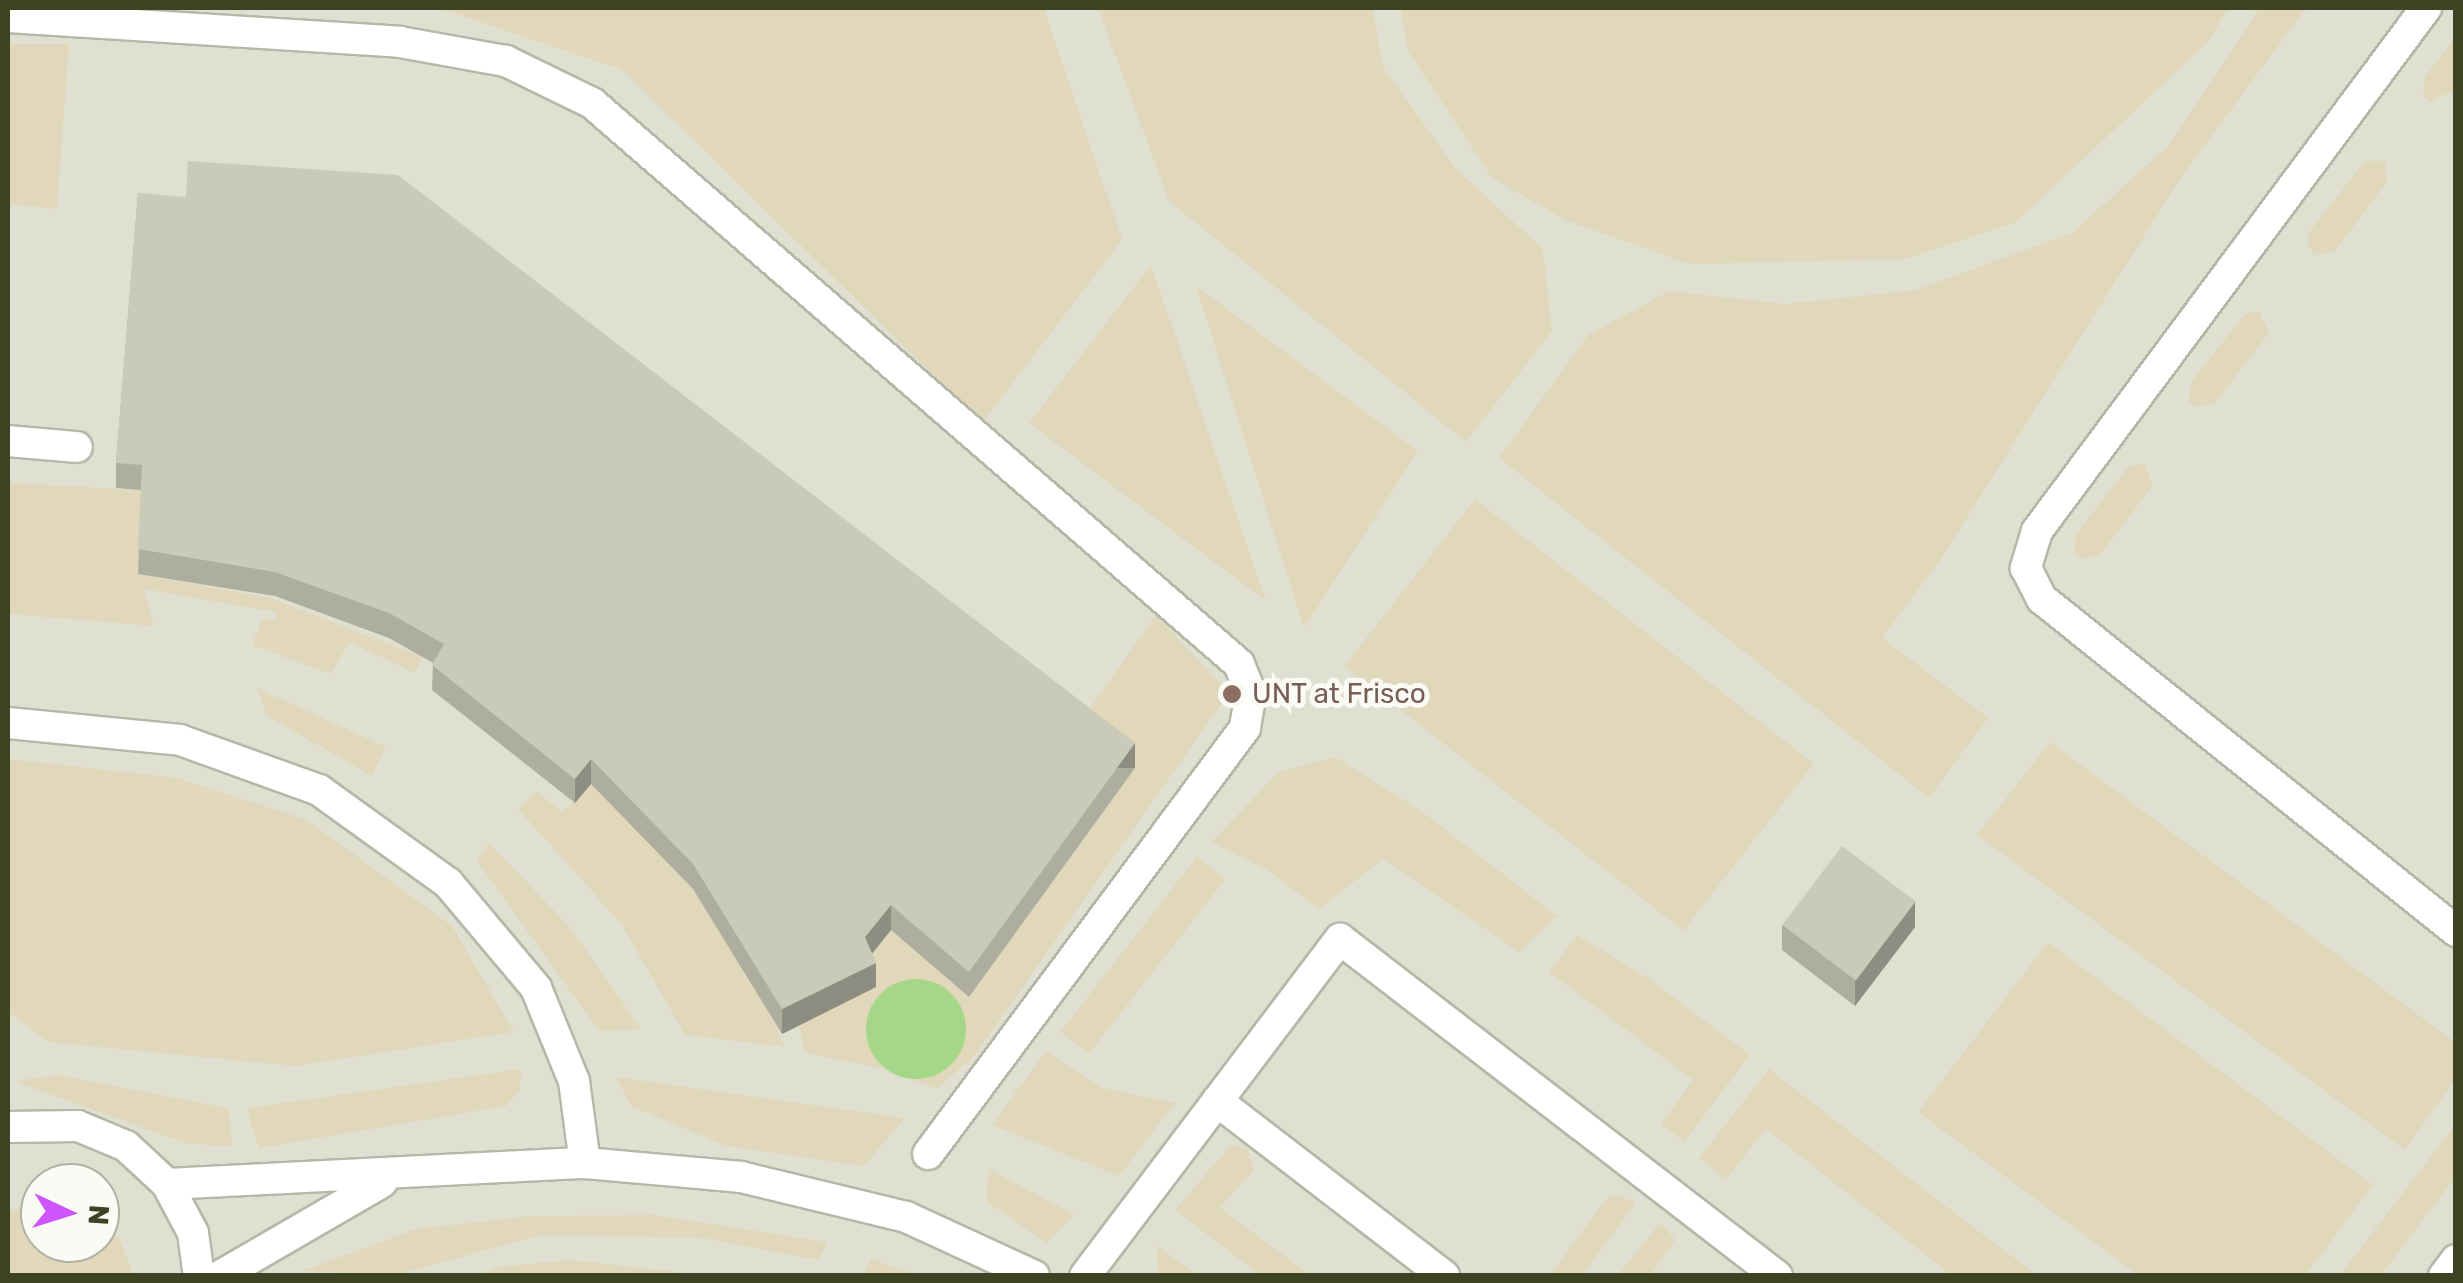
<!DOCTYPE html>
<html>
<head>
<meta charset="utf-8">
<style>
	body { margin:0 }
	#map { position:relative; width:2463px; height:1283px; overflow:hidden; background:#efefe5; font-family:Rubik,sans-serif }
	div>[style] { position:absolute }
	.built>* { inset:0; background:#dfdfd2 }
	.green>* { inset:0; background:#e1d8bc; transform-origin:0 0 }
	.water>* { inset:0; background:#a6d789 }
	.round { border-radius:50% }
	.roads { filter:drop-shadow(2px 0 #b6b8a7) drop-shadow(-2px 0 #b6b8a7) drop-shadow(0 2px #b6b8a7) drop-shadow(0 -2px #b6b8a7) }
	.minor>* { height:30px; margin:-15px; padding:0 15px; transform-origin:15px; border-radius:15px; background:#fff }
	.wall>* { inset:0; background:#aeae9f }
	.shaded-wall>* { inset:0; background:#8d8d82; transform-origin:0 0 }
	.building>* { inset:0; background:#cacab9; transform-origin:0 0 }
	.dots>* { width:28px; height:28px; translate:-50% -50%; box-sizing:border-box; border:5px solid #fbfbf6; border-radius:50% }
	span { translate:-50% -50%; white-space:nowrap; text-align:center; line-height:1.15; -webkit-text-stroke:10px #fbfbf6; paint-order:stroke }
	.education-label { font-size:28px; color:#785e54 }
	.left { translate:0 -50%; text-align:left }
	.frame { position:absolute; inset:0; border:10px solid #3c4322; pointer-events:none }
	.north { position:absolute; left:20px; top:1163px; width:100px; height:100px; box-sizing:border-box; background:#fbfbf6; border:2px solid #afb1a1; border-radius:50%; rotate:94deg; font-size:28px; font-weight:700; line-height:40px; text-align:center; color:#3c4322 }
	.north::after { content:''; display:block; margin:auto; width:35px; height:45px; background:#ce55fc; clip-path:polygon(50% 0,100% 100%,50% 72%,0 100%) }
</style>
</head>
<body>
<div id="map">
	<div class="built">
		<i style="clip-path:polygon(evenodd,8px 8px,2455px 8px,2455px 1275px,8px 1275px,8px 8px,40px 1183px,100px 1183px,100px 1243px,40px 1243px,40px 1183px)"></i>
	</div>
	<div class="green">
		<i style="clip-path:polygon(439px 8px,1044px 8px,1122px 240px,982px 423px,622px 70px)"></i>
		<i style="clip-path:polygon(1098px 8px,1373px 8px,1383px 67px,1456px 169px,1543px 249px,1552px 331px,1466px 442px,1169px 201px)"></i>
		<i style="clip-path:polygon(1400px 8px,2228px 8px,2209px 41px,2016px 222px,1905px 259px,1689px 264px,1565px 220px,1492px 178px,1408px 51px)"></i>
		<i style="clip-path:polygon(2260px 8px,2306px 8px,2180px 179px,1941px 559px,1882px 638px,1988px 718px,1929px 798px,1499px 458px,1588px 335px,1669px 291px,1785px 304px,1916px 290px,2072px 233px,2168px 146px)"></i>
		<i style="clip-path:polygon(2455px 38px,2455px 90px,2430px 102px,2423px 96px,2425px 77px)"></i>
		<i style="clip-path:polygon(8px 44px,69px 44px,57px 209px,8px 204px)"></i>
		<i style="clip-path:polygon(2378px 160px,2385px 163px,2387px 182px,2335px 251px,2315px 255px,2307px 243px,2310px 231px,2364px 162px)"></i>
		<i style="clip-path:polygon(1151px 265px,1266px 601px,1029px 423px)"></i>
		<i style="clip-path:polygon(1196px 286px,1418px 451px,1304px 628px)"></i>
		<i style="clip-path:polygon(2259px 311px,2269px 333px,2215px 403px,2195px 407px,2189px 401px,2191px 382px,2245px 314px)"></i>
		<i style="clip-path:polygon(2144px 463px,2153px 485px,2100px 555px,2080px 559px,2074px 553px,2076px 534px,2129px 466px)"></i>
		<i style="clip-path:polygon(8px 483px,142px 490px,138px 574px,270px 598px,423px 657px,415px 673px,349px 642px,331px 674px,252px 645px,262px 619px,276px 620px,275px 612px,144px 589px,154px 626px,8px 614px)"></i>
		<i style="left:1475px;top:499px;width:430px;height:212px;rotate:38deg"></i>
		<i style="clip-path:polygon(1156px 615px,1229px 693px,975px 1055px,937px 1089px,884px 1069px,804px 1053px,799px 1025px,891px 930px,969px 996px,960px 891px)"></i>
		<i style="clip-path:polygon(257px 688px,386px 747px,372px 776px,267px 716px)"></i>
		<i style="clip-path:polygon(2050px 742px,2455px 1042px,2455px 1080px,2405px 1150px,1977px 835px)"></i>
		<i style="clip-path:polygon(1335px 757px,1420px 810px,1557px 916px,1519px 952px,1383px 859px,1319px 909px,1266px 869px,1211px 842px,1279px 772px)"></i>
		<i style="clip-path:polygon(8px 759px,178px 778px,307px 820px,452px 926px,514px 1032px,296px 1066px,48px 1042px,8px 1012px)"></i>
		<i style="clip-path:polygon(591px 784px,693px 889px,745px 964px,785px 1047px,685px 1035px,622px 925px,518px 809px,537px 791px,562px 812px)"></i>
		<i style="clip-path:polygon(489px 843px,570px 927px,642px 1030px,599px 1031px,477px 861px)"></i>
		<i style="left:1197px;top:857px;width:36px;height:222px;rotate:38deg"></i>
		<i style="clip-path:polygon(1577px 935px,1651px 980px,1750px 1055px,1684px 1142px,1661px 1124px,1693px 1080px,1549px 972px)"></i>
		<i style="clip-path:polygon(2048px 942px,2373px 1185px,2306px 1275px,2138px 1275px,1918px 1112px)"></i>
		<i style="clip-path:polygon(1046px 1051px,1103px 1088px,1175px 1103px,1119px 1176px,992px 1125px)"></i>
		<i style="clip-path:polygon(521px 1069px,520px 1090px,506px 1106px,259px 1148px,250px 1121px,248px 1108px)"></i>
		<i style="clip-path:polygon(1769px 1069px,1952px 1211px,2037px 1275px,1951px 1275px,1766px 1129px,1726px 1179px,1699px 1158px)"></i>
		<i style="clip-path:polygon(58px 1075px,228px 1108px,233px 1146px,188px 1144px,14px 1081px)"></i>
		<i style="clip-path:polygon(616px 1077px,905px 1118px,864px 1166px,726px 1146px,631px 1106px)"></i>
		<i style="clip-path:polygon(2455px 1125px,2455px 1178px,2381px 1275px,2340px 1275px)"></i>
		<i style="clip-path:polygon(1232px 1144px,1248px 1150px,1254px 1170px,1220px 1208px,1310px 1275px,1260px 1275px,1175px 1210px)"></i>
		<i style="clip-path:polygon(989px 1169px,1075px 1215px,1047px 1243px,986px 1201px)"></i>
		<i style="clip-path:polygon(1617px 1195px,1636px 1203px,1582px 1275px,1550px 1275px,1606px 1199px)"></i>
		<i style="clip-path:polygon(40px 1202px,40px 1243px,100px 1243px,100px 1220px,118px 1237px,134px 1275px,8px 1275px,8px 1212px)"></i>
		<i style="clip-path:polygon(654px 1215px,827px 1242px,818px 1260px,702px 1238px,541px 1235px,396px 1275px,302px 1271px,416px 1229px,530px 1216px)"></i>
		<i style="clip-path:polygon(1661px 1222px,1675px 1240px,1651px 1275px,1618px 1275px)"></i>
		<i style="clip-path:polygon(1157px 1245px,1197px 1275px,1158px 1275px)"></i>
		<i style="clip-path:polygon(871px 1259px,917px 1275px,863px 1275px)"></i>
		<i style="clip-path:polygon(570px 1260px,705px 1275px,478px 1275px,497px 1267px)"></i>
	</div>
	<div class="water">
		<i class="round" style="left:866px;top:979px;width:100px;height:100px"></i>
	</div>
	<div class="roads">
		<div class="minor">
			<i style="left:2426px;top:8px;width:652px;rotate:126.64deg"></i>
			<i style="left:2037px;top:531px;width:39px;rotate:107deg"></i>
			<i style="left:2026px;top:568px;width:35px;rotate:63deg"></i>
			<i style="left:2042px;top:599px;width:531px;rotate:38.73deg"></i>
			<i style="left:8px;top:17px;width:393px;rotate:3.6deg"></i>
			<i style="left:400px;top:42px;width:108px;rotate:10.2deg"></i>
			<i style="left:506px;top:61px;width:96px;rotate:26deg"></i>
			<i style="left:592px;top:103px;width:856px;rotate:40.93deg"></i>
			<i style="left:1239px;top:664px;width:31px;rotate:68deg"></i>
			<i style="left:1251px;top:693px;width:36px;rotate:100deg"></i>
			<i style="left:1245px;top:728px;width:531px;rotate:126.65deg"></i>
			<i style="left:8px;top:441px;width:69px;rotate:5deg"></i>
			<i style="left:8px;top:723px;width:173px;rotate:5.6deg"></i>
			<i style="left:180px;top:740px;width:148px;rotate:19.8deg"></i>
			<i style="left:319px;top:790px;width:159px;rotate:35.8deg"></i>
			<i style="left:448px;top:883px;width:137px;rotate:50deg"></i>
			<i style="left:536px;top:988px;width:100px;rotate:67.8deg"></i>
			<i style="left:574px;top:1081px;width:83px;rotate:82.4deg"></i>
			<i style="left:1217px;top:1101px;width:287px;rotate:37.6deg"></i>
			<i style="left:8px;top:1127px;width:70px;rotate:-0.8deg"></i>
			<i style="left:78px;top:1126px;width:52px;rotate:22.6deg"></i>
			<i style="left:126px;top:1146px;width:56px;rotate:42.8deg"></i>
			<i style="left:167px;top:1184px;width:55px;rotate:62deg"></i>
			<i style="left:193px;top:1233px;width:43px;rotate:82.1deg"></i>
			<i style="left:167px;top:1184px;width:419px;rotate:-2.9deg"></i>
			<i style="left:585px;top:1163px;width:157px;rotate:5.1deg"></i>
			<i style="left:741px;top:1177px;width:170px;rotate:13.6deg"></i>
			<i style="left:906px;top:1217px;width:141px;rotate:24.7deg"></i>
			<i style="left:220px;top:1276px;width:187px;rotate:-30.1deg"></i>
			<i style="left:1085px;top:1276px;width:423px;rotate:-52.9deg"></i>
			<i style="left:1340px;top:939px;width:552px;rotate:37.64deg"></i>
			<i style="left:2444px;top:1276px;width:20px;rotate:-53deg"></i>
		</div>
	</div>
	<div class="wall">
		<i style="clip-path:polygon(138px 193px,1135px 768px,969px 997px,891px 930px,872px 954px,876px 987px,782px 1034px,693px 889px,591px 784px,575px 803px,432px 690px,433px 663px,389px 638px,275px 596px,138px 574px,141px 490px,116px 488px,116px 463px)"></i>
		<i style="clip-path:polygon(1782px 925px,1915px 927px,1855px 1006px,1782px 950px)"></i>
	</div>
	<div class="shaded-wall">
		<i style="left:1135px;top:743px;width:25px;height:283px;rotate:90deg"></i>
		<i style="clip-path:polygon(591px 759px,591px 784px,575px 803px,575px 779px)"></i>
		<i style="clip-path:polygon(1915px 902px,1915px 927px,1855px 1006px,1855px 981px)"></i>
		<i style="clip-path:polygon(891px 905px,891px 930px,865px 962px,865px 937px)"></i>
		<i style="clip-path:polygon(876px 963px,876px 987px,782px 1034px,782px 1009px)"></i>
	</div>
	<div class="building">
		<i style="clip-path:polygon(188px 161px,398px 175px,1135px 743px,969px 972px,891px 905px,865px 937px,876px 963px,782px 1009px,693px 864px,591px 759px,575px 779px,432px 665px,444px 644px,389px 613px,275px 572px,138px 549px,142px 465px,116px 463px,138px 193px,186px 197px)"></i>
		<i style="left:1842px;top:846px;width:92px;height:99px;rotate:37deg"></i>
	</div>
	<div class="dots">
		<i style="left:1232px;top:694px;background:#8d6e63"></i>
	</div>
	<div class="education-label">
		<span class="left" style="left:1252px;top:694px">UNT at Frisco</span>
	</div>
	<div class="frame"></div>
	<div class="north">N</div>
</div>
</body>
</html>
